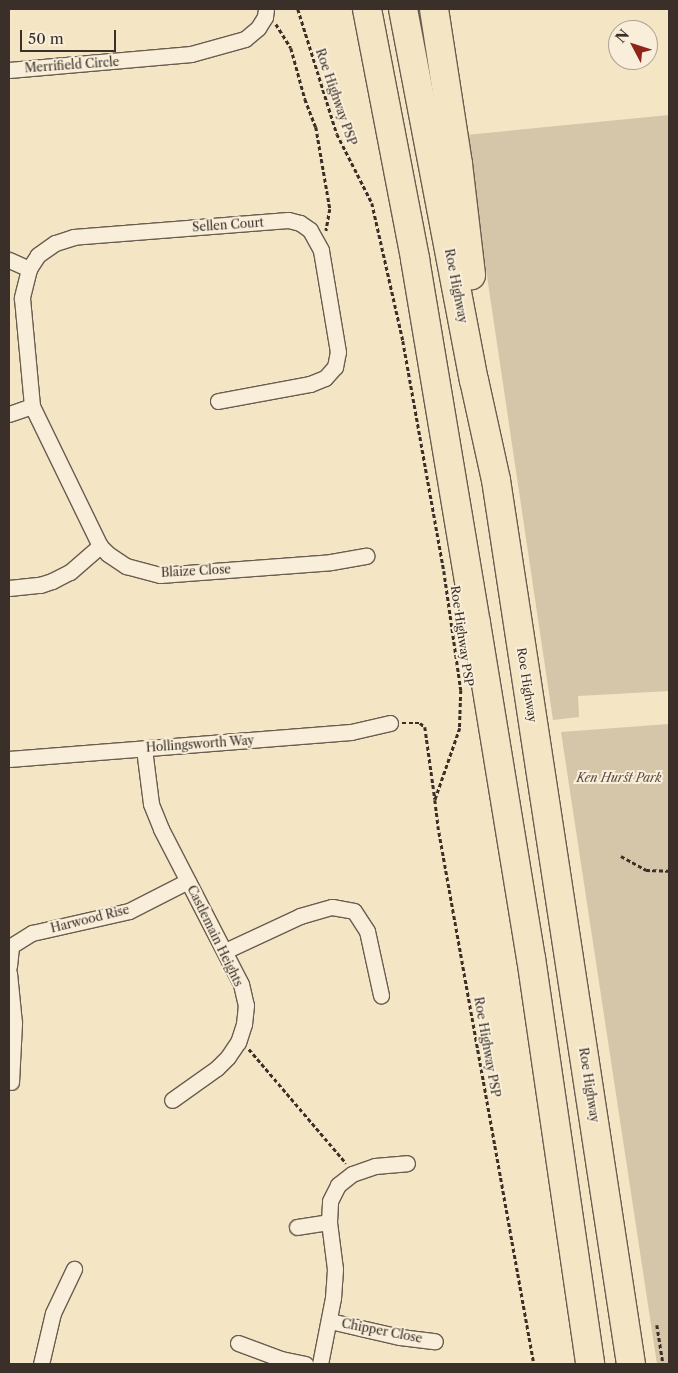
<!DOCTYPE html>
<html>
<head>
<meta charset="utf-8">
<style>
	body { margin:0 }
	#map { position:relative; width:678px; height:1373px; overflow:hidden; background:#f4e5c4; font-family:"Libre Caslon Text",serif }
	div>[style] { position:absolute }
	.green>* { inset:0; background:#d5c6aa }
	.path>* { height:2.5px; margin-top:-1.25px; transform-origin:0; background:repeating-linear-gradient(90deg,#3b3029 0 4px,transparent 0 6.5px) }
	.roads { filter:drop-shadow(1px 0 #695d50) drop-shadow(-1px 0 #695d50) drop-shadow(0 1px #695d50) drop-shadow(0 -1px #695d50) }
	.minor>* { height:15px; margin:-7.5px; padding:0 7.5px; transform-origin:7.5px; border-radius:7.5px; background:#f8eed9 }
	.motorway>* { height:28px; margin:-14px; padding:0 14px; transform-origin:14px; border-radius:14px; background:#f4e5c4 }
	span { translate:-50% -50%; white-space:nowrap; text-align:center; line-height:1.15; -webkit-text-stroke:4px #f8eed9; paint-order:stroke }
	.street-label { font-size:12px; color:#3b3029 }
	.park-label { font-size:12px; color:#5a4e43; font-style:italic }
	.frame { position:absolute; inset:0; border:10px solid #3b3029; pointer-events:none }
	.north { position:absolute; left:608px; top:20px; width:50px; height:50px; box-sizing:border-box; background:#f8eed9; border:1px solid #aca293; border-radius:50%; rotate:310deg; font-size:14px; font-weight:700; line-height:20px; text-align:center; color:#3b3029 }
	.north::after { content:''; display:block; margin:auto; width:18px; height:22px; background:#8f2418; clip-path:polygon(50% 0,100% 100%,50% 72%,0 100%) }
	.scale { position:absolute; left:20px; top:30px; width:96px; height:22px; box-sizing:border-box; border:2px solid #3b3029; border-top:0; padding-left:6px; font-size:15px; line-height:18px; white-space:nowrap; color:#3b3029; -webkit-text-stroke:4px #f8eed9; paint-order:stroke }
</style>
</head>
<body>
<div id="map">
	<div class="green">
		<i style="clip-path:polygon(669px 115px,669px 691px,578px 696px,579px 717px,553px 720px,466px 135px)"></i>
		<i style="clip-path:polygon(669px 724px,669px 1364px,657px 1364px,561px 732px)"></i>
	</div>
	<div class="path">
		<i style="left:298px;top:9px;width:131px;rotate:72.7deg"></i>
		<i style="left:337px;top:134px;width:77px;rotate:63.1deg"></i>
		<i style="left:372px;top:203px;width:141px;rotate:77.3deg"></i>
		<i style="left:403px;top:341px;width:234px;rotate:79.9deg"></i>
		<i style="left:444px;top:571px;width:120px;rotate:81.9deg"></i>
		<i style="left:461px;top:690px;width:38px;rotate:92deg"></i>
		<i style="left:460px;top:728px;width:76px;rotate:109.1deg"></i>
		<i style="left:435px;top:800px;width:26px;rotate:83deg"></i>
		<i style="left:438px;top:826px;width:546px;rotate:79.88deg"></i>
		<i style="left:276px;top:24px;width:28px;rotate:58deg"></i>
		<i style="left:291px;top:48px;width:53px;rotate:74.6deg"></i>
		<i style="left:305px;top:99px;width:30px;rotate:69deg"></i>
		<i style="left:316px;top:127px;width:83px;rotate:80.3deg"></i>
		<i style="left:330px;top:209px;width:22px;rotate:100deg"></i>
		<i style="left:402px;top:723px;width:18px"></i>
		<i style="left:420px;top:723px;width:6px;rotate:39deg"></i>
		<i style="left:425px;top:727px;width:73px;rotate:82.1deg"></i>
		<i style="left:621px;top:856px;width:29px;rotate:29deg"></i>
		<i style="left:646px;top:870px;width:23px;rotate:2deg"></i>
		<i style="left:249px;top:1049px;width:150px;rotate:49.6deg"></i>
		<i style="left:657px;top:1325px;width:39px;rotate:81deg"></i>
	</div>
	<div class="roads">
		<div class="minor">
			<i style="left:9px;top:70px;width:183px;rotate:-5deg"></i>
			<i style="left:191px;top:54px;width:56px;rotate:-15.5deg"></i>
			<i style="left:245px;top:39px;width:17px;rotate:-40deg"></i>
			<i style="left:258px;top:28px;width:13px;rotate:-58deg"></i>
			<i style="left:265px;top:17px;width:8px;rotate:-83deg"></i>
			<i style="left:9px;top:260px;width:22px;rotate:24deg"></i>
			<i style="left:218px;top:401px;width:94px;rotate:-10.5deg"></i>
			<i style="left:310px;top:384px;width:16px;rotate:-22deg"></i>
			<i style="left:325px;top:378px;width:15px;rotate:-48deg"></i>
			<i style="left:335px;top:367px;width:15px;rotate:-79deg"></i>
			<i style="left:338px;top:352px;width:103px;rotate:-99.5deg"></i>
			<i style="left:321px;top:250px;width:23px;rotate:-119deg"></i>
			<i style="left:310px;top:230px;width:12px;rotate:-145deg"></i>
			<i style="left:300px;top:223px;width:12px;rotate:-166deg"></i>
			<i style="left:288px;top:220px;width:215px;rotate:175.5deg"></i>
			<i style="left:74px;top:237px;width:20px;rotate:162deg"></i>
			<i style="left:55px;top:243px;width:21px;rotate:145deg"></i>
			<i style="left:38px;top:255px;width:17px;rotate:123deg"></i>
			<i style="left:29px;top:269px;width:30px;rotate:104deg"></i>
			<i style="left:22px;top:298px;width:108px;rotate:84.7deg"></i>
			<i style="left:32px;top:406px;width:156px;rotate:64.1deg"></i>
			<i style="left:100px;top:546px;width:11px;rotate:45deg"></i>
			<i style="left:108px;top:554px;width:22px;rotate:34deg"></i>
			<i style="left:126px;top:566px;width:35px;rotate:15deg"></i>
			<i style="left:160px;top:575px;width:171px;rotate:-4.3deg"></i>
			<i style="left:331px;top:562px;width:36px;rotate:-10deg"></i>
			<i style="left:9px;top:414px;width:24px;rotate:-19deg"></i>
			<i style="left:9px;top:588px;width:31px;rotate:-6deg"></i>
			<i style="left:40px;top:585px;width:13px;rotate:-18deg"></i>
			<i style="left:52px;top:581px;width:20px;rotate:-27deg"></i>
			<i style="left:70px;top:572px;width:40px;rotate:-41deg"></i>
			<i style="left:144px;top:749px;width:55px;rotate:82.7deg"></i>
			<i style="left:151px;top:804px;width:27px;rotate:68deg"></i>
			<i style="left:161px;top:829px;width:174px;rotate:62.7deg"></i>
			<i style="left:241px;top:984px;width:22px;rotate:77deg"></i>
			<i style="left:246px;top:1005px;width:19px;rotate:96deg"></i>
			<i style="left:244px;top:1024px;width:19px;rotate:108deg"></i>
			<i style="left:238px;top:1042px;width:18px;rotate:124deg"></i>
			<i style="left:228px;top:1057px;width:16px;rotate:135deg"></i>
			<i style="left:217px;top:1068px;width:55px;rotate:144.6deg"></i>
			<i style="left:9px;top:759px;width:343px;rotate:-4.5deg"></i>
			<i style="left:351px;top:732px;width:40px;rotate:-13deg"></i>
			<i style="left:225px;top:951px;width:83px;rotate:-25deg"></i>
			<i style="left:300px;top:916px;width:33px;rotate:-16deg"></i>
			<i style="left:332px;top:907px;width:22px;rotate:10deg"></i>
			<i style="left:354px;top:911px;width:24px;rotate:57deg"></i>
			<i style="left:367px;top:931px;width:66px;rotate:77.7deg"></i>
			<i style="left:9px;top:966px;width:20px;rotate:-84deg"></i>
			<i style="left:11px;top:946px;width:25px;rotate:-32deg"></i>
			<i style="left:32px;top:933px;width:99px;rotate:-12.8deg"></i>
			<i style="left:129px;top:911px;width:66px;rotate:-27deg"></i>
			<i style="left:9px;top:973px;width:50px;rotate:84.3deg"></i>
			<i style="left:14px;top:1023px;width:59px;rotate:92.9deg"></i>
			<i style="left:297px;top:1227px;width:32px;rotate:-9deg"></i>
			<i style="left:330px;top:1321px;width:72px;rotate:12.9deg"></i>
			<i style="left:400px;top:1337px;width:35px;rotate:7deg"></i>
			<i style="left:238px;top:1343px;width:46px;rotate:20.4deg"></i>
			<i style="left:281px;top:1359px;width:25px;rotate:12deg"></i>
			<i style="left:41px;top:1364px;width:52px;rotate:-76.8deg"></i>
			<i style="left:53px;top:1313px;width:49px;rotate:-64.5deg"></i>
			<i style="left:320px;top:1364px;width:67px;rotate:-78.9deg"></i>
			<i style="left:333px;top:1298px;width:29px;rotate:-86deg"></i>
			<i style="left:335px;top:1269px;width:47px;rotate:-97.3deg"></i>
			<i style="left:329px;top:1222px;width:21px;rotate:-87deg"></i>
			<i style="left:330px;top:1201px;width:18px;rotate:-63deg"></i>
			<i style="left:338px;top:1185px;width:18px;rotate:-38deg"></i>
			<i style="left:352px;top:1174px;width:24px;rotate:-19deg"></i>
			<i style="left:375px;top:1166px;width:32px;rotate:-5deg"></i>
		</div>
		<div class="motorway">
			<i style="left:367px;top:9px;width:255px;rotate:79.1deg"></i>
			<i style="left:415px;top:259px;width:369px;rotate:80.5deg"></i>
			<i style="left:476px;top:623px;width:339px;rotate:80.7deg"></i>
			<i style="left:531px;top:958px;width:410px;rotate:81.7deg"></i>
			<i style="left:403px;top:9px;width:378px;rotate:79.2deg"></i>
			<i style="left:474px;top:380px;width:102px;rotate:77.6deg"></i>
			<i style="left:496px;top:480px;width:894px;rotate:81.32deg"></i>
			<i style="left:434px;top:9px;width:157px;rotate:81.2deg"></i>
			<i style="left:458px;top:164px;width:112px;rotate:83.3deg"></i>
		</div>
	</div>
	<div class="street-label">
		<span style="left:72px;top:65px;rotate:-4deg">Merrifield Circle</span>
		<span style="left:336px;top:97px;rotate:71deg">Roe Highway PSP</span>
		<span style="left:228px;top:225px;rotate:-4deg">Sellen Court</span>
		<span style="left:456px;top:286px;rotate:79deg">Roe Highway</span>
		<span style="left:196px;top:571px;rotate:-3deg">Blaize Close</span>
		<span style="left:462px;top:636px;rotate:82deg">Roe Highway PSP</span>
		<span style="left:527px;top:685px;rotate:81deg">Roe Highway</span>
		<span style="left:200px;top:744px;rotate:-4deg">Hollingsworth Way</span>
		<span style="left:90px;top:919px;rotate:-14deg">Harwood Rise</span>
		<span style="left:215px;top:936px;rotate:64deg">Castlemain Heights</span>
		<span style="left:487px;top:1047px;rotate:80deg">Roe Highway PSP</span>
		<span style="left:589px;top:1085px;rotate:81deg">Roe Highway</span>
		<span style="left:382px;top:1331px;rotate:11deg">Chipper Close</span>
	</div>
	<div class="park-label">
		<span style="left:619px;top:778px">Ken Hurst Park</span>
	</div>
	<div class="frame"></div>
	<div class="north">N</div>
	<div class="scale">50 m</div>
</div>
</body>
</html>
